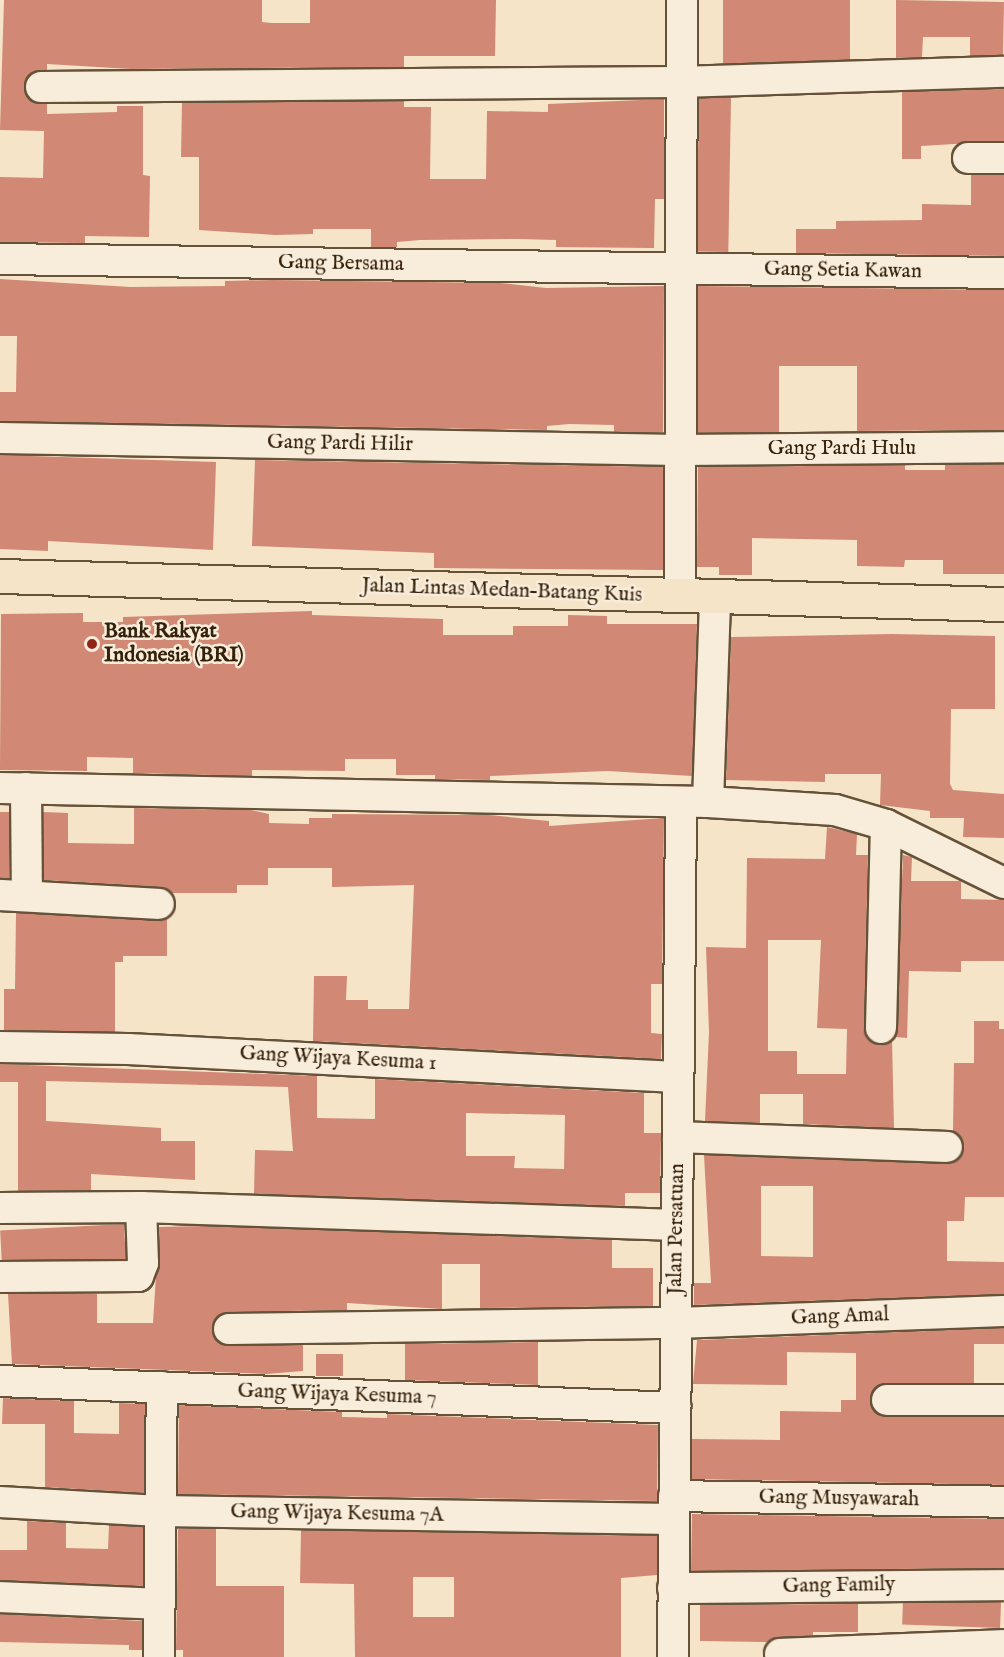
<!DOCTYPE html>
<html>
<head>
<meta charset="utf-8">
<style>
	body { margin:0 }
	#map { position:relative; width:1004px; height:1657px; overflow:hidden; background:#f5e4c8; font-family:"IM FELL English",serif }
	div>[style] { position:absolute }
	.building>* { inset:0; background:#d18874; transform-origin:0 0 }
	.roads { filter:drop-shadow(2px 0 #655239) drop-shadow(-2px 0 #655239) drop-shadow(0 2px #655239) drop-shadow(0 -2px #655239) }
	.minor>* { height:30px; margin:-15px; padding:0 15px; transform-origin:15px; border-radius:15px; background:#f8eddb }
	.highway>* { height:33px; margin:-16.5px; padding:0 16.5px; transform-origin:16.5px; border-radius:16.5px; background:#f5e4c8 }
	.dots>* { width:16px; height:16px; translate:-50% -50%; box-sizing:border-box; border:3px solid #f8eddb; border-radius:50% }
	span { translate:-50% -50%; white-space:nowrap; text-align:center; line-height:1.15; -webkit-text-stroke:5px #f8eddb; paint-order:stroke }
	.street-label { font-size:21px; color:#352109 }
	.poi-label { font-size:21px; color:#352109; font-weight:700 }
	.left { translate:0 -50%; text-align:left }
</style>
</head>
<body>
<div id="map">
	<div class="building">
		<i style="clip-path:polygon(4px 0,262px 0,262px 22px,271px 23px,310px 23px,310px 0,496px 0,495px 56px,404px 56px,404px 67px,131px 69px,47px 64px,47px 70px,32px 72px,24px 87px,32px 102px,47px 104px,47px 114px,117px 112px,117px 106px,143px 106px,143px 175px,150px 176px,149px 237px,85px 236px,85px 243px,0 242px,0 177px,43px 178px,44px 131px,0 130px)"></i>
		<i style="left:723px;top:0;width:127px;height:63px"></i>
		<i style="clip-path:polygon(896px 0,1004px 2px,1003px 55px,970px 56px,970px 37px,923px 37px,922px 57px,896px 58px)"></i>
		<i style="clip-path:polygon(1004px 89px,1004px 141px,921px 146px,921px 159px,902px 159px,902px 92px)"></i>
		<i style="left:731px;top:98px;width:154px;height:32px;rotate:91deg"></i>
		<i style="clip-path:polygon(664px 99px,664px 199px,655px 199px,654px 248px,556px 247px,556px 240px,519px 239px,420px 240px,397px 242px,397px 247px,371px 247px,371px 229px,313px 229px,313px 234px,275px 235px,199px 230px,199px 157px,181px 157px,182px 103px,404px 101px,404px 107px,431px 107px,430px 179px,486px 179px,487px 111px,548px 112px,548px 104px)"></i>
		<i style="clip-path:polygon(971px 175px,1004px 175px,1004px 256px,796px 253px,796px 229px,836px 229px,836px 221px,922px 220px,922px 204px,971px 205px)"></i>
		<i style="clip-path:polygon(0 279px,130px 287px,225px 286px,225px 281px,273px 280px,500px 283px,546px 288px,664px 286px,663px 432px,614px 432px,614px 425px,569px 424px,547px 426px,547px 430px,0 421px,0 392px,16px 392px,17px 336px,0 336px)"></i>
		<i style="clip-path:polygon(698px 286px,1004px 290px,1004px 430px,857px 431px,857px 366px,779px 366px,779px 432px,698px 433px)"></i>
		<i style="clip-path:polygon(0 455px,216px 462px,213px 550px,48px 541px,48px 551px,0 549px)"></i>
		<i style="clip-path:polygon(255px 460px,663px 467px,663px 570px,434px 568px,434px 553px,252px 546px)"></i>
		<i style="clip-path:polygon(1004px 464px,1004px 574px,943px 574px,943px 560px,905px 560px,904px 567px,857px 566px,857px 540px,752px 538px,752px 575px,719px 575px,719px 567px,697px 567px,698px 467px,905px 465px,905px 470px,945px 470px,945px 465px)"></i>
		<i style="clip-path:polygon(312px 611px,312px 615px,443px 619px,443px 635px,513px 635px,513px 626px,568px 626px,568px 615px,607px 616px,607px 624px,697px 624px,692px 776px,607px 771px,490px 776px,490px 780px,435px 779px,435px 775px,396px 775px,396px 759px,345px 759px,345px 771px,252px 770px,252px 776px,133px 773px,133px 758px,87px 757px,87px 771px,0 770px,1px 614px,83px 613px,83px 622px,123px 622px,123px 617px)"></i>
		<i style="clip-path:polygon(892px 634px,995px 636px,995px 709px,951px 709px,950px 784px,953px 790px,1004px 794px,1004px 838px,963px 837px,964px 818px,930px 818px,930px 811px,880px 805px,881px 774px,825px 774px,825px 782px,726px 780px,731px 637px)"></i>
		<i style="clip-path:polygon(134px 808px,251px 810px,269px 814px,269px 823px,309px 824px,309px 818px,332px 818px,332px 814px,489px 815px,549px 821px,549px 826px,664px 818px,662px 984px,651px 984px,651px 1033px,662px 1034px,661px 1059px,313px 1041px,314px 976px,347px 976px,346px 1000px,368px 1000px,368px 1009px,409px 1009px,414px 885px,332px 887px,332px 868px,268px 868px,268px 885px,237px 885px,237px 893px,171px 893px,160px 887px,44px 880px,43px 812px,68px 813px,68px 843px,134px 844px)"></i>
		<i style="left:0;top:812px;width:9px;height:66px"></i>
		<i style="clip-path:polygon(evenodd,827px 827px,857px 834px,856px 855px,868px 855px,864px 1028px,873px 1043px,892px 1040px,894px 1128px,803px 1124px,803px 1094px,760px 1094px,760px 1123px,705px 1121px,709px 1032px,706px 947px,746px 948px,747px 858px,825px 859px,827px 827px,768px 940px,821px 940px,817px 1028px,847px 1029px,846px 1074px,797px 1074px,797px 1051px,768px 1051px,768px 940px)"></i>
		<i style="clip-path:polygon(903px 855px,912px 857px,911px 881px,961px 881px,961px 899px,1004px 900px,1004px 961px,961px 961px,961px 972px,909px 971px,907px 1038px,896px 1037px)"></i>
		<i style="clip-path:polygon(16px 913px,167px 919px,167px 956px,123px 956px,123px 962px,115px 962px,115px 1032px,4px 1030px,4px 989px,15px 989px)"></i>
		<i style="clip-path:polygon(evenodd,974px 1021px,999px 1021px,999px 1029px,1004px 1029px,1004px 1197px,965px 1197px,964px 1221px,947px 1221px,947px 1261px,1004px 1262px,1004px 1294px,694px 1305px,694px 1283px,711px 1283px,704px 1155px,955px 1162px,964px 1147px,953px 1131px,954px 1063px,974px 1063px,974px 1021px,761px 1186px,813px 1186px,813px 1257px,761px 1256px,761px 1186px)"></i>
		<i style="clip-path:polygon(evenodd,0 1064px,317px 1076px,317px 1118px,375px 1119px,375px 1079px,644px 1093px,644px 1133px,661px 1133px,660px 1193px,625px 1193px,625px 1206px,254px 1194px,255px 1150px,293px 1151px,288px 1087px,46px 1081px,46px 1121px,161px 1128px,161px 1141px,195px 1141px,195px 1180px,91px 1174px,91px 1190px,18px 1191px,18px 1082px,0 1082px,0 1064px,466px 1113px,565px 1115px,564px 1169px,514px 1168px,515px 1156px,466px 1156px,466px 1113px)"></i>
		<i style="left:124px;top:1224px;width:35px;height:124px;rotate:87deg"></i>
		<i style="clip-path:polygon(202px 1226px,612px 1240px,612px 1268px,653px 1268px,653px 1306px,480px 1308px,480px 1264px,442px 1264px,442px 1309px,347px 1303px,347px 1310px,229px 1312px,214px 1320px,212px 1330px,221px 1344px,303px 1345px,303px 1371px,266px 1374px,12px 1364px,8px 1294px,97px 1294px,97px 1323px,153px 1323px,159px 1227px)"></i>
		<i style="clip-path:polygon(1004px 1328px,1004px 1344px,974px 1344px,974px 1383px,886px 1383px,872px 1391px,870px 1399px,872px 1409px,886px 1417px,1004px 1417px,1004px 1485px,692px 1479px,692px 1439px,780px 1440px,780px 1411px,841px 1412px,841px 1400px,856px 1400px,856px 1353px,787px 1352px,787px 1385px,693px 1384px,697px 1340px)"></i>
		<i style="clip-path:polygon(538px 1342px,538px 1385px,405px 1380px,405px 1344px)"></i>
		<i style="left:316px;top:1354px;width:27px;height:22px"></i>
		<i style="clip-path:polygon(3px 1398px,74px 1401px,74px 1433px,119px 1434px,119px 1403px,145px 1404px,144px 1493px,45px 1487px,45px 1424px,2px 1424px)"></i>
		<i style="clip-path:polygon(179px 1405px,342px 1412px,342px 1417px,387px 1418px,387px 1414px,658px 1425px,657px 1501px,178px 1494px)"></i>
		<i style="clip-path:polygon(692px 1514px,1004px 1519px,1004px 1568px,691px 1571px)"></i>
		<i style="clip-path:polygon(27px 1521px,66px 1523px,66px 1548px,108px 1549px,109px 1525px,143px 1527px,143px 1586px,0 1580px,0 1550px,27px 1550px)"></i>
		<i style="clip-path:polygon(178px 1529px,216px 1529px,216px 1586px,284px 1586px,284px 1657px,183px 1657px,183px 1650px,176px 1650px)"></i>
		<i style="clip-path:polygon(evenodd,301px 1530px,657px 1536px,657px 1575px,621px 1578px,621px 1657px,355px 1657px,354px 1584px,300px 1583px,301px 1530px,413px 1577px,454px 1577px,454px 1617px,413px 1617px,413px 1577px)"></i>
		<i style="left:1001px;top:1602px;width:26px;height:98px;rotate:92deg"></i>
		<i style="clip-path:polygon(858px 1604px,858px 1632px,813px 1632px,813px 1635px,769px 1642px,700px 1641px,700px 1605px)"></i>
		<i style="clip-path:polygon(0 1614px,142px 1621px,142px 1650px,129px 1650px,129px 1645px,0 1642px)"></i>
	</div>
	<div class="roads">
		<div class="minor">
			<i style="left:41px;top:87px;width:639px;rotate:-0.45deg"></i>
			<i style="left:680px;top:82px;width:324px;rotate:-1.8deg"></i>
			<i style="left:968px;top:158px;width:36px"></i>
			<i style="left:0;top:259px;width:1004px;rotate:0.8deg"></i>
			<i style="left:0;top:438px;width:680px;rotate:1.01deg"></i>
			<i style="left:680px;top:450px;width:324px;rotate:-0.5deg"></i>
			<i style="left:680px;top:597px;width:597px;rotate:-89.81deg"></i>
			<i style="left:0;top:788px;width:708px;rotate:1.13deg"></i>
			<i style="left:708px;top:802px;width:127px;rotate:3.6deg"></i>
			<i style="left:835px;top:810px;width:53px;rotate:16.4deg"></i>
			<i style="left:886px;top:825px;width:131px;rotate:26.2deg"></i>
			<i style="left:26px;top:788px;width:108px;rotate:89.5deg"></i>
			<i style="left:708px;top:802px;width:204px;rotate:-88deg"></i>
			<i style="left:0;top:895px;width:159px;rotate:3.2deg"></i>
			<i style="left:881px;top:1028px;width:203px;rotate:-88.6deg"></i>
			<i style="left:0;top:1047px;width:128px;rotate:0.9deg"></i>
			<i style="left:128px;top:1049px;width:549px;rotate:2.92deg"></i>
			<i style="left:678px;top:1137px;width:269px;rotate:2.1deg"></i>
			<i style="left:0;top:1208px;width:141px;rotate:-0.4deg"></i>
			<i style="left:141px;top:1207px;width:536px;rotate:1.92deg"></i>
			<i style="left:0;top:1277px;width:138px;rotate:-0.4deg"></i>
			<i style="left:138px;top:1276px;width:14px;rotate:-69deg"></i>
			<i style="left:143px;top:1263px;width:56px;rotate:-92deg"></i>
			<i style="left:229px;top:1329px;width:447px;rotate:-0.8deg"></i>
			<i style="left:676px;top:1323px;width:328px;rotate:-2.1deg"></i>
			<i style="left:0;top:1381px;width:676px;rotate:2.29deg"></i>
			<i style="left:887px;top:1400px;width:117px"></i>
			<i style="left:674px;top:1496px;width:330px;rotate:1deg"></i>
			<i style="left:0;top:1502px;width:160px;rotate:3.2deg"></i>
			<i style="left:160px;top:1511px;width:514px;rotate:0.89deg"></i>
			<i style="left:673px;top:1588px;width:331px;rotate:-0.5deg"></i>
			<i style="left:0;top:1597px;width:159px;rotate:2.5deg"></i>
			<i style="left:780px;top:1654px;width:224px;rotate:-2.3deg"></i>
			<i style="left:159px;top:1657px;width:270px;rotate:-89.4deg"></i>
			<i style="left:673px;top:1657px;width:855px;rotate:-89.46deg"></i>
		</div>
		<div class="highway">
			<i style="left:0;top:576px;width:1004px;rotate:1.6deg"></i>
		</div>
	</div>
	<div class="dots">
		<i style="left:92px;top:644px;background:#8f2418"></i>
	</div>
	<div class="street-label">
		<span style="left:341px;top:264px;rotate:1deg">Gang Bersama</span>
		<span style="left:843px;top:271px;rotate:1deg">Gang Setia Kawan</span>
		<span style="left:340px;top:444px;rotate:1deg">Gang Pardi Hilir</span>
		<span style="left:842px;top:449px">Gang Pardi Hulu</span>
		<span style="left:502px;top:591px;rotate:2deg">Jalan Lintas Medan–Batang Kuis</span>
		<span style="left:338px;top:1059px;rotate:3deg">Gang Wijaya Kesuma 1</span>
		<span style="left:677px;top:1229px;rotate:-89deg">Jalan Persatuan</span>
		<span style="left:840px;top:1317px;rotate:-2deg">Gang Amal</span>
		<span style="left:337px;top:1395px;rotate:2deg">Gang Wijaya Kesuma 7</span>
		<span style="left:839px;top:1499px;rotate:1deg">Gang Musyawarah</span>
		<span style="left:337px;top:1514px;rotate:1deg">Gang Wijaya Kesuma 7A</span>
		<span style="left:839px;top:1586px;rotate:-1deg">Gang Family</span>
	</div>
	<div class="poi-label">
		<span class="left" style="left:104px;top:644px">Bank Rakyat<br>Indonesia (BRI)</span>
	</div>
</div>
</body>
</html>
